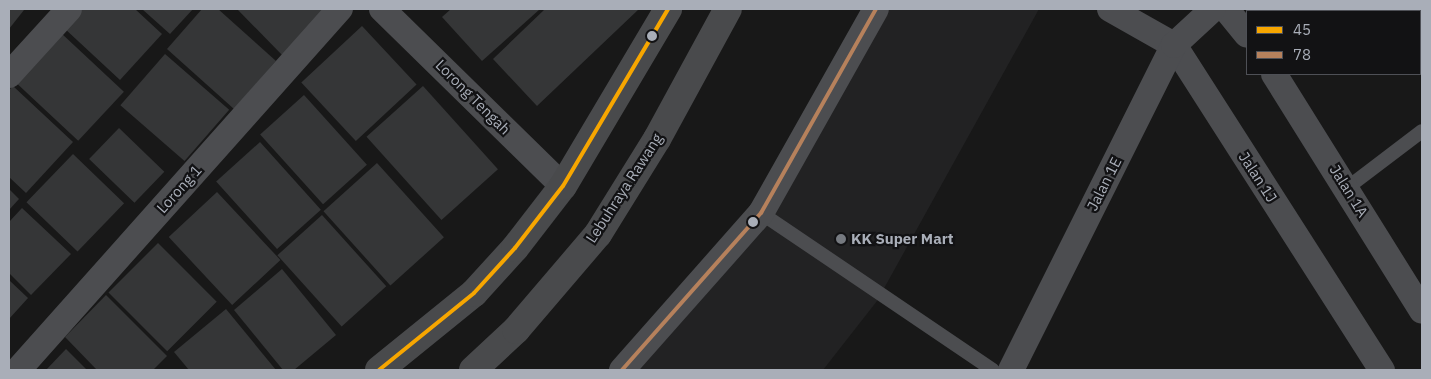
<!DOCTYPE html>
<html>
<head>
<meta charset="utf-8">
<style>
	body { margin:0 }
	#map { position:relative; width:1431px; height:379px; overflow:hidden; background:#181818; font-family:"IBM Plex Sans",sans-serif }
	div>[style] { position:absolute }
	.built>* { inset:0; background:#222223 }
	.building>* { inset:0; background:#353637; transform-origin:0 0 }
	.service>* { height:14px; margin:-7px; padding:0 7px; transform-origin:7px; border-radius:7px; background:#4c4d50 }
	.minor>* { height:26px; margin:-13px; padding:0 13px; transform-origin:13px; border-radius:13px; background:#4c4d50 }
	.primary>* { height:28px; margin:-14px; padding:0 14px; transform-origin:14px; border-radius:14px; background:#494a4c }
	.bus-1>* { height:4px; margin:-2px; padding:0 2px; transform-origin:2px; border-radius:2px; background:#f7a600 }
	.bus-2>* { height:4px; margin:-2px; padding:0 2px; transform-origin:2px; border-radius:2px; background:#b6815c }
	.dots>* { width:14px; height:14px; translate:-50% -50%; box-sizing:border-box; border:2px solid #121214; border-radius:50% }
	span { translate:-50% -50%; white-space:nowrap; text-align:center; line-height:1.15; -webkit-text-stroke:4.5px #121214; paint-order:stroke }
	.street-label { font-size:15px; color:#a9aeb8 }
	.poi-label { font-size:15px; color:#a9aeb8; font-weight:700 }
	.left { translate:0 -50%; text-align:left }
	.frame { position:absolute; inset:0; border:10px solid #a9aeb8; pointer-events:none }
	.legend { position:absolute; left:1246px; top:10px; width:175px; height:65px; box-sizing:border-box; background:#121214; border:1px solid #4e5056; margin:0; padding:6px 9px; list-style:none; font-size:15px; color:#a9aeb8 }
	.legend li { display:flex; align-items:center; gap:10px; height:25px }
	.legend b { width:25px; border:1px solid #4e5056 }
</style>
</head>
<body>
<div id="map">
	<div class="built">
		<i style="clip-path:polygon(888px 9px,1039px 9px,877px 301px,823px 370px,638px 370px)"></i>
	</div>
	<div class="building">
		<i style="clip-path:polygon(9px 9px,24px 10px,9px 29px)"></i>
		<i style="clip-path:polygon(81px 9px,135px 9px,162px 34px,120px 80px,64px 28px)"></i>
		<i style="clip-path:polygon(142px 9px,193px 9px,170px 34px)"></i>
		<i style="clip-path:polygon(202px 9px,218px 9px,276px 61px,234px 109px,167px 49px)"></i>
		<i style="clip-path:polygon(237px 9px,333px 9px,284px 57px)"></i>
		<i style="clip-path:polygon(451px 9px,540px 9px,482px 61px,442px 17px)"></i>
		<i style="clip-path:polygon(545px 9px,639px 9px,537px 106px,493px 59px)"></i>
		<i style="left:362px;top:26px;width:80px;height:83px;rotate:47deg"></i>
		<i style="left:61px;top:33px;width:86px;height:67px;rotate:43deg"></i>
		<i style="left:165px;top:54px;width:85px;height:68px;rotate:41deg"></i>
		<i style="clip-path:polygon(13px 86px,73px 142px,26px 193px,9px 177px,9px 90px)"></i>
		<i style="left:423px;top:86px;width:112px;height:76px;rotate:48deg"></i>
		<i style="left:304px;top:95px;width:94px;height:59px;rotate:48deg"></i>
		<i style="left:119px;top:128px;width:63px;height:43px;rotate:44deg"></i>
		<i style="left:260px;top:142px;width:91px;height:59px;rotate:48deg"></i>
		<i style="left:73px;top:154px;width:71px;height:67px;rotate:44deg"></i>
		<i style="left:377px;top:163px;width:100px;height:72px;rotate:48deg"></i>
		<i style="clip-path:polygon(9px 189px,19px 199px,9px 210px)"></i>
		<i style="left:217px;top:192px;width:93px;height:66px;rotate:47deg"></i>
		<i style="clip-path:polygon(22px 208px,71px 254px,31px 295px,9px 273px,9px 222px)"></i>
		<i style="left:322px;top:215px;width:96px;height:60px;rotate:48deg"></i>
		<i style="left:158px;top:243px;width:83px;height:70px;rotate:45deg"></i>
		<i style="clip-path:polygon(282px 269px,336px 335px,294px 370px,283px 370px,234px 310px)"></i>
		<i style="clip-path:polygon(9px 280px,28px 298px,9px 319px)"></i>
		<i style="clip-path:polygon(106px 295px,167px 356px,153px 370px,97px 370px,65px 337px)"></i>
		<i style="clip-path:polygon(226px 309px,276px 370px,189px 370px,174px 352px)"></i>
		<i style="clip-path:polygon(66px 349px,87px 370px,46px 370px)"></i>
	</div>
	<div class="service">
		<i style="left:1347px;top:188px;width:94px;rotate:-37.2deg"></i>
		<i style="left:761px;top:213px;width:280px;rotate:34.1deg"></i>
	</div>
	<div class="minor">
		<i style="left:382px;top:9px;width:253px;rotate:44.4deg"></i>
		<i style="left:1110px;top:9px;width:73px;rotate:29.4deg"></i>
		<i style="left:1174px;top:45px;width:386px;rotate:57.4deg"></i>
		<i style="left:1226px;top:9px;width:33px;rotate:51deg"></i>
		<i style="left:1338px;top:11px;width:4px;rotate:-27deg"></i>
		<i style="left:1274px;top:74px;width:279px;rotate:58deg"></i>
		<i style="left:9px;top:75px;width:89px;rotate:-47.7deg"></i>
		<i style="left:18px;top:370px;width:484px;rotate:-48.3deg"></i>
		<i style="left:622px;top:370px;width:210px;rotate:-48.5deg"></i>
		<i style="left:761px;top:213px;width:234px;rotate:-60.6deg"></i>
		<i style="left:1011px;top:370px;width:364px;rotate:-63.4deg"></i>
		<i style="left:1174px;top:45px;width:53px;rotate:-42.7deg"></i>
	</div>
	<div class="primary">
		<i style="left:379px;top:370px;width:122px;rotate:-39deg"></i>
		<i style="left:474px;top:293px;width:61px;rotate:-47.7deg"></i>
		<i style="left:515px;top:248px;width:78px;rotate:-52.3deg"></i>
		<i style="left:563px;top:186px;width:206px;rotate:-59.3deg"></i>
		<i style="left:473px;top:370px;width:59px;rotate:-42.9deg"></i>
		<i style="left:516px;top:330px;width:126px;rotate:-49.5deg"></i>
		<i style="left:598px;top:234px;width:112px;rotate:-58.2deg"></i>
		<i style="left:657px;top:139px;width:148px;rotate:-61.4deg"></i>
	</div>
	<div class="bus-1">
		<i style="left:379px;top:370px;width:122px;rotate:-39deg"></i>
		<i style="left:474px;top:293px;width:61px;rotate:-47.7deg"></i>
		<i style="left:515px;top:248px;width:78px;rotate:-52.3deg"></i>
		<i style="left:563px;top:186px;width:206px;rotate:-59.3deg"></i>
	</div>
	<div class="bus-2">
		<i style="left:622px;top:370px;width:210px;rotate:-48.5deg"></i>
		<i style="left:761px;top:213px;width:234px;rotate:-60.6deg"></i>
	</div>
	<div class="dots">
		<i style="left:652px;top:36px;background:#a9aeb8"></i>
		<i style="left:753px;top:222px;background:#a9aeb8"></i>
		<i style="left:841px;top:239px;background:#767a80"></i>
	</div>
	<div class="street-label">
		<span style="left:473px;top:97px;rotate:45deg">Lorong Tengah</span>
		<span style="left:1258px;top:177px;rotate:57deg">Jalan 1J</span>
		<span style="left:1104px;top:184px;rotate:-63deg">Jalan 1E</span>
		<span style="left:624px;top:188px;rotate:-57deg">Lebuhraya Rawang</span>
		<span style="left:179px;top:189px;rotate:-48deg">Lorong 1</span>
		<span style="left:1349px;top:191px;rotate:58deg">Jalan 1A</span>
	</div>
	<div class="poi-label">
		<span class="left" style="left:851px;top:239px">KK Super Mart</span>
	</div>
	<div class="frame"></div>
	<ul class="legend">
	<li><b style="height:6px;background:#f7a600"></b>45</li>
	<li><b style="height:6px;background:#b6815c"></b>78</li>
	</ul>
</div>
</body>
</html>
